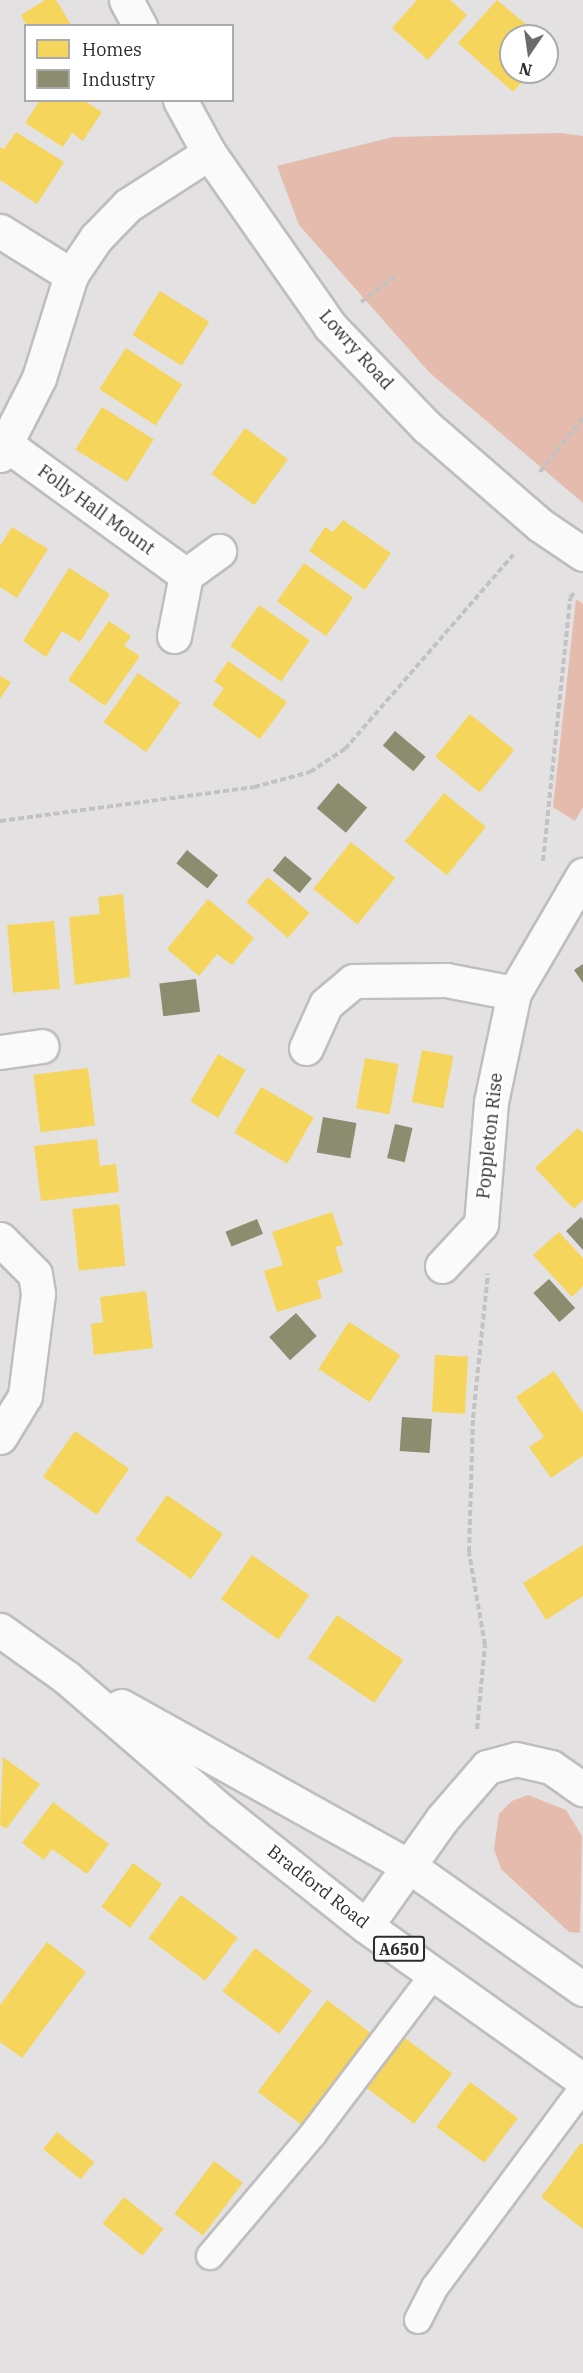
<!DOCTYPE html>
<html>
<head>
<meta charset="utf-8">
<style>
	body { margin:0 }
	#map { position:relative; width:583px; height:2373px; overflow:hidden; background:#e3e1e2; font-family:"IBM Plex Serif",serif }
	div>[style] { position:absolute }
	.green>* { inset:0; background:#e4bbac }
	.homes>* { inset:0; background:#f6d55c; transform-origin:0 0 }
	.industry>* { inset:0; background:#8c8c6e; transform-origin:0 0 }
	.path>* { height:4px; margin-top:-2px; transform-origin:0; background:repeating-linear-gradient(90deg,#c3c2c3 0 6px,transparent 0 9px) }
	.roads { filter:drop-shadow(2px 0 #bfbdbe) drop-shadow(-2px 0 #bfbdbe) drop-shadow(0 2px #bfbdbe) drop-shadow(0 -2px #bfbdbe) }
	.lane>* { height:26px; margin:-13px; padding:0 13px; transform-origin:13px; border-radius:13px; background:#fbfafb }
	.street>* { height:33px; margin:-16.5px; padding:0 16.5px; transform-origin:16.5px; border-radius:16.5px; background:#fbfafb }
	.secondary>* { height:33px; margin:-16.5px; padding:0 16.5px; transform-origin:16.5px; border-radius:16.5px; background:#fbfafb }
	.primary>* { height:33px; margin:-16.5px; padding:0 16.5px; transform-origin:16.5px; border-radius:16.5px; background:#fbfafb }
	span { translate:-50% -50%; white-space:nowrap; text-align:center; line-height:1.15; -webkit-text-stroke:6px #fff; paint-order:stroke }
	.shield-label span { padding:2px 4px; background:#fff; border:2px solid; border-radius:4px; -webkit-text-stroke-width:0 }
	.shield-label { font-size:16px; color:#2e2d2d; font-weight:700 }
	.street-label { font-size:18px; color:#2e2d2d }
	.legend { position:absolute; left:24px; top:24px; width:210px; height:78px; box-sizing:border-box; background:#fff; border:2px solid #ababab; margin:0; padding:8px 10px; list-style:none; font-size:18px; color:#2e2d2d }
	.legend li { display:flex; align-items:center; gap:12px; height:30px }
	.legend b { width:30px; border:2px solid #ababab }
	.north { position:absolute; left:499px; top:24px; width:60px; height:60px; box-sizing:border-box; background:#fff; border:2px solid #ababab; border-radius:50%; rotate:193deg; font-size:16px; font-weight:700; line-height:24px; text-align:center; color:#2e2d2d }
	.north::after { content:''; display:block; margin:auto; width:21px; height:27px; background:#6d6c6c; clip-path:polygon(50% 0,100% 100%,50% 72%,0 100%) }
</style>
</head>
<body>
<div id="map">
	<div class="green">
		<i style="clip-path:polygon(560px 133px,583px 136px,583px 503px,430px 373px,299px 225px,277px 166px,393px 137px)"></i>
		<i style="clip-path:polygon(576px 599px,583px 604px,583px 807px,575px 821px,553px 807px)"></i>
		<i style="clip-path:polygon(528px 1795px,566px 1810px,582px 1836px,580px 1933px,569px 1932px,501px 1869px,494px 1849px,499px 1814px,512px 1801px)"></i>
	</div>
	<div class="homes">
		<i style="clip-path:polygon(45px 0,56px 0,72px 26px,27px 26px,21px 15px)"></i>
		<i style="clip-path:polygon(417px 0,450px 0,467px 15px,428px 60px,392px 28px)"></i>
		<i style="clip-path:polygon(497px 0,540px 36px,511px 36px,511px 72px,531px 72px,513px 92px,458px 43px)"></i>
		<i style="clip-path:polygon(40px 100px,83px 100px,102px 112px,83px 141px,72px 133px,63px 147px,25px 123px)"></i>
		<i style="clip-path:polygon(16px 132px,64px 162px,37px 204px,0 180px,0 147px,4px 149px)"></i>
		<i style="left:160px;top:291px;width:58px;height:52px;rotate:32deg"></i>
		<i style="left:126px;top:348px;width:67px;height:49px;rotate:33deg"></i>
		<i style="left:102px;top:407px;width:61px;height:50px;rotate:32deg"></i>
		<i style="left:245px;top:428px;width:53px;height:57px;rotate:36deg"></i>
		<i style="clip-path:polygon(343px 520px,391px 553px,365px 590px,309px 551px,325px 527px,333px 532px)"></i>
		<i style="clip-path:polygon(12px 527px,48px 549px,17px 598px,0 587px,0 546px)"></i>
		<i style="left:304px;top:563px;width:60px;height:47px;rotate:35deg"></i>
		<i style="clip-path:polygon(69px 568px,110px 594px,80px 642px,62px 631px,46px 657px,23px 641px)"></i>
		<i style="left:259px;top:605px;width:62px;height:50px;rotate:35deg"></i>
		<i style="clip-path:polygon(109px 621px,131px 636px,124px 646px,140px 656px,105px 706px,68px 680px)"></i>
		<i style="clip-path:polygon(228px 661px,287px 702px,260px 739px,212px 705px,224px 688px,214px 681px)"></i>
		<i style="left:138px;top:673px;width:52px;height:60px;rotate:35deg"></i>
		<i style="clip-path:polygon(0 676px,11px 682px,0 699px)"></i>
		<i style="left:470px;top:714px;width:57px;height:55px;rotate:39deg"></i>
		<i style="left:444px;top:793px;width:54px;height:62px;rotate:39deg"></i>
		<i style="left:351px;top:842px;width:57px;height:60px;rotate:39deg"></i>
		<i style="left:268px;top:877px;width:55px;height:33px;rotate:41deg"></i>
		<i style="clip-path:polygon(123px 894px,130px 977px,75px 985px,69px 917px,100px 914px,98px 897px)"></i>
		<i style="clip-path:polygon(208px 899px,254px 938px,232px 965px,217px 954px,199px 976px,167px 949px)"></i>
		<i style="left:54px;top:921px;width:68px;height:47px;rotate:85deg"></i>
		<i style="left:422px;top:1050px;width:32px;height:53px;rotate:11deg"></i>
		<i style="left:218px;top:1054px;width:32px;height:55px;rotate:30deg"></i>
		<i style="left:365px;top:1058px;width:34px;height:51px;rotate:10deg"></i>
		<i style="left:88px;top:1068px;width:58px;height:55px;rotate:83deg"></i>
		<i style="left:261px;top:1087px;width:61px;height:53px;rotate:30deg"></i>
		<i style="clip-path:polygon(578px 1128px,583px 1133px,583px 1200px,574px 1209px,535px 1168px)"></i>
		<i style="clip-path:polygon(97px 1139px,100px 1166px,116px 1164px,119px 1192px,41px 1201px,34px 1146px)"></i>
		<i style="left:119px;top:1204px;width:62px;height:47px;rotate:84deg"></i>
		<i style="clip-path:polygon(332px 1212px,343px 1245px,335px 1247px,343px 1272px,317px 1281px,322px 1298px,277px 1312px,264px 1271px,283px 1265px,272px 1232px)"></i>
		<i style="clip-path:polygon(559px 1232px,583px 1258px,583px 1286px,572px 1297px,533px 1255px)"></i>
		<i style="clip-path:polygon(146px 1291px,153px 1348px,94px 1355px,91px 1324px,103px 1322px,100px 1297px)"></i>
		<i style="left:349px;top:1322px;width:61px;height:56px;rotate:33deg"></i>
		<i style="left:435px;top:1355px;width:33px;height:57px;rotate:3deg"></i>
		<i style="clip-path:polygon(554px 1371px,583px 1413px,583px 1456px,551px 1478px,529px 1447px,544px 1437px,516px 1397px)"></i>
		<i style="left:75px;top:1431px;width:66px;height:56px;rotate:35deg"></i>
		<i style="left:167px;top:1495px;width:68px;height:55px;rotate:35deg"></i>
		<i style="clip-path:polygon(583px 1545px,583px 1596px,546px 1620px,523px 1583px)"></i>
		<i style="left:252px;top:1555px;width:70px;height:54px;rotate:35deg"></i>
		<i style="left:337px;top:1615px;width:80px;height:52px;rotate:34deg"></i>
		<i style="clip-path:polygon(3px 1757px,40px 1784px,6px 1829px,0 1825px)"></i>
		<i style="clip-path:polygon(53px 1802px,109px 1844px,87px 1874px,52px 1849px,44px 1860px,22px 1843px)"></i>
		<i style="left:133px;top:1863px;width:36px;height:54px;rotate:36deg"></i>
		<i style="left:181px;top:1895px;width:71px;height:54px;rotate:37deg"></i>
		<i style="clip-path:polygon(47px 1942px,86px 1972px,22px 2058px,0 2042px,0 2005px)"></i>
		<i style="left:255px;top:1948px;width:71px;height:54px;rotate:37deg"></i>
		<i style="left:327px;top:2000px;width:56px;height:115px;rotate:37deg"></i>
		<i style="left:401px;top:2035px;width:64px;height:63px;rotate:37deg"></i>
		<i style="left:470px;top:2082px;width:60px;height:56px;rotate:37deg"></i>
		<i style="left:57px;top:2132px;width:48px;height:22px;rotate:39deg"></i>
		<i style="clip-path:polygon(581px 2143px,583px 2145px,583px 2229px,541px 2197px)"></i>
		<i style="left:214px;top:2161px;width:36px;height:66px;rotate:37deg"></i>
		<i style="left:124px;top:2197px;width:51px;height:34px;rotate:39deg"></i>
	</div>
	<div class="industry">
		<i style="left:395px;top:731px;width:40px;height:19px;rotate:40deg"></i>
		<i style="left:338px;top:783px;width:38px;height:33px;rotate:40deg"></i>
		<i style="left:187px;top:850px;width:40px;height:17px;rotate:39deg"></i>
		<i style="left:285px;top:856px;width:35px;height:19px;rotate:40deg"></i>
		<i style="clip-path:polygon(583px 964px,583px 983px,574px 970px)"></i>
		<i style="left:196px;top:979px;width:33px;height:37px;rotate:83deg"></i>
		<i style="left:323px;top:1117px;width:34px;height:36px;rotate:10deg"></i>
		<i style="left:395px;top:1124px;width:18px;height:35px;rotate:13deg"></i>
		<i style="clip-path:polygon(581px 1217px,583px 1220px,583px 1250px,566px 1231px)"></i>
		<i style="left:257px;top:1219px;width:16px;height:34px;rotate:68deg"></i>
		<i style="left:549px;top:1279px;width:39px;height:21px;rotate:48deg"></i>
		<i style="left:296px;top:1313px;width:31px;height:36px;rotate:48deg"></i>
		<i style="left:402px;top:1417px;width:30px;height:34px;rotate:4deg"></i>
	</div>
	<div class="path">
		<i style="left:361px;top:302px;width:46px;rotate:-37.1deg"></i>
		<i style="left:540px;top:472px;width:69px;rotate:-51.5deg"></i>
		<i style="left:0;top:821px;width:256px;rotate:-7.6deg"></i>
		<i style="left:254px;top:787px;width:58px;rotate:-15deg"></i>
		<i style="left:310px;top:772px;width:42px;rotate:-33.3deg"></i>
		<i style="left:345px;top:749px;width:257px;rotate:-49.1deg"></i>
		<i style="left:543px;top:861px;width:264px;rotate:-84.1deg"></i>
		<i style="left:570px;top:598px;width:6px;rotate:-51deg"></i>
		<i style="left:477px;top:1729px;width:84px;rotate:-84.6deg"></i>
		<i style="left:485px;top:1645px;width:94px;rotate:-99.8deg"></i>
		<i style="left:469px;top:1552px;width:134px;rotate:-88.3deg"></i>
		<i style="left:473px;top:1418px;width:145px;rotate:-84.1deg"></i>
	</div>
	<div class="roads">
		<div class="lane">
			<i style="left:210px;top:2256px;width:160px;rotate:-49.8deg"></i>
			<i style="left:313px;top:2134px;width:201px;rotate:-52.9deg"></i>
			<i style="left:418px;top:2320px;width:37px;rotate:-63deg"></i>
			<i style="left:435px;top:2287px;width:248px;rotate:-53.4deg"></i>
		</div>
		<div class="street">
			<i style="left:0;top:231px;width:84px;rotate:31.8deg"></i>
			<i style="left:7px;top:445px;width:221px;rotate:36deg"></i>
			<i style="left:0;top:455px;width:86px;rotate:-63.1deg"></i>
			<i style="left:39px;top:378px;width:108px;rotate:-72.7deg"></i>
			<i style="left:71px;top:275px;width:45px;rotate:-56deg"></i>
			<i style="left:96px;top:238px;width:46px;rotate:-45.9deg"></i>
			<i style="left:128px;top:205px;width:96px;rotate:-32.7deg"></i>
			<i style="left:174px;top:636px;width:62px;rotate:-78.9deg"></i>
			<i style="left:186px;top:575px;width:41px;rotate:-36deg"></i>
			<i style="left:306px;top:1048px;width:48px;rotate:-65.6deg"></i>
			<i style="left:326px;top:1004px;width:35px;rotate:-40deg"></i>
			<i style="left:353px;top:981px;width:93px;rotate:-0.6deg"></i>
			<i style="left:446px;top:980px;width:69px;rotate:10.8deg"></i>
			<i style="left:0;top:1052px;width:42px;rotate:-8.1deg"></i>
			<i style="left:0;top:1239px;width:49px;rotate:45deg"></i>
			<i style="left:35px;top:1274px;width:20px;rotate:81deg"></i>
			<i style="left:38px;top:1294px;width:103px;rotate:97.3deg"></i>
			<i style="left:25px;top:1396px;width:48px;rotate:121.4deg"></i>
			<i style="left:442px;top:1266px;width:57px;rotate:-47.1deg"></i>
			<i style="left:481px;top:1224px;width:122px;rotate:-85.3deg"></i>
			<i style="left:491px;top:1102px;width:111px;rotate:-78.1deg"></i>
			<i style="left:514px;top:993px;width:137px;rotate:-59.7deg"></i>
			<i style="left:366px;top:1926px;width:131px;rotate:-54.6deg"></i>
			<i style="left:442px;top:1819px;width:69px;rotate:-49.1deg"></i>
			<i style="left:487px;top:1767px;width:30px;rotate:-15deg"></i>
			<i style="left:516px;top:1759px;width:36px;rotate:13deg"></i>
			<i style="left:551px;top:1767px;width:39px;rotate:35deg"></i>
		</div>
		<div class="secondary">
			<i style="left:126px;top:0;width:30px;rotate:62deg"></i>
			<i style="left:180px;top:100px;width:60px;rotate:61.3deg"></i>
			<i style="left:209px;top:153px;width:211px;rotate:55deg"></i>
			<i style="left:330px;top:326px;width:140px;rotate:46.2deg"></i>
			<i style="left:427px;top:427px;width:150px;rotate:40.9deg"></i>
			<i style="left:540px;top:525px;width:52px;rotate:34deg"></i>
		</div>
		<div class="primary">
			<i style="left:0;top:1630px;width:81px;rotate:35.5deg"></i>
			<i style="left:66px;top:1677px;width:203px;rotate:40.8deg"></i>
			<i style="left:220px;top:1810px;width:186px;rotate:38.5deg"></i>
			<i style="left:366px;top:1926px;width:266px;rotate:35.4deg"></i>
			<i style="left:121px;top:1706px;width:329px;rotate:29.1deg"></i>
			<i style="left:409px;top:1866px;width:213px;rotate:35.3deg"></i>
		</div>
	</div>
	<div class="shield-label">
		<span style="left:399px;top:1949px">A650</span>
	</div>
	<div class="street-label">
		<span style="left:356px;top:350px;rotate:48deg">Lowry Road</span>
		<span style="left:96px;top:510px;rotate:36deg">Folly Hall Mount</span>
		<span style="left:490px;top:1136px;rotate:-84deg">Poppleton Rise</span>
		<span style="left:318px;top:1887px;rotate:38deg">Bradford Road</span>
	</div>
	<ul class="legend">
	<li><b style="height:16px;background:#f6d55c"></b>Homes</li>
	<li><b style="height:16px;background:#8c8c6e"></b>Industry</li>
	</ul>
	<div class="north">N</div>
</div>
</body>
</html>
